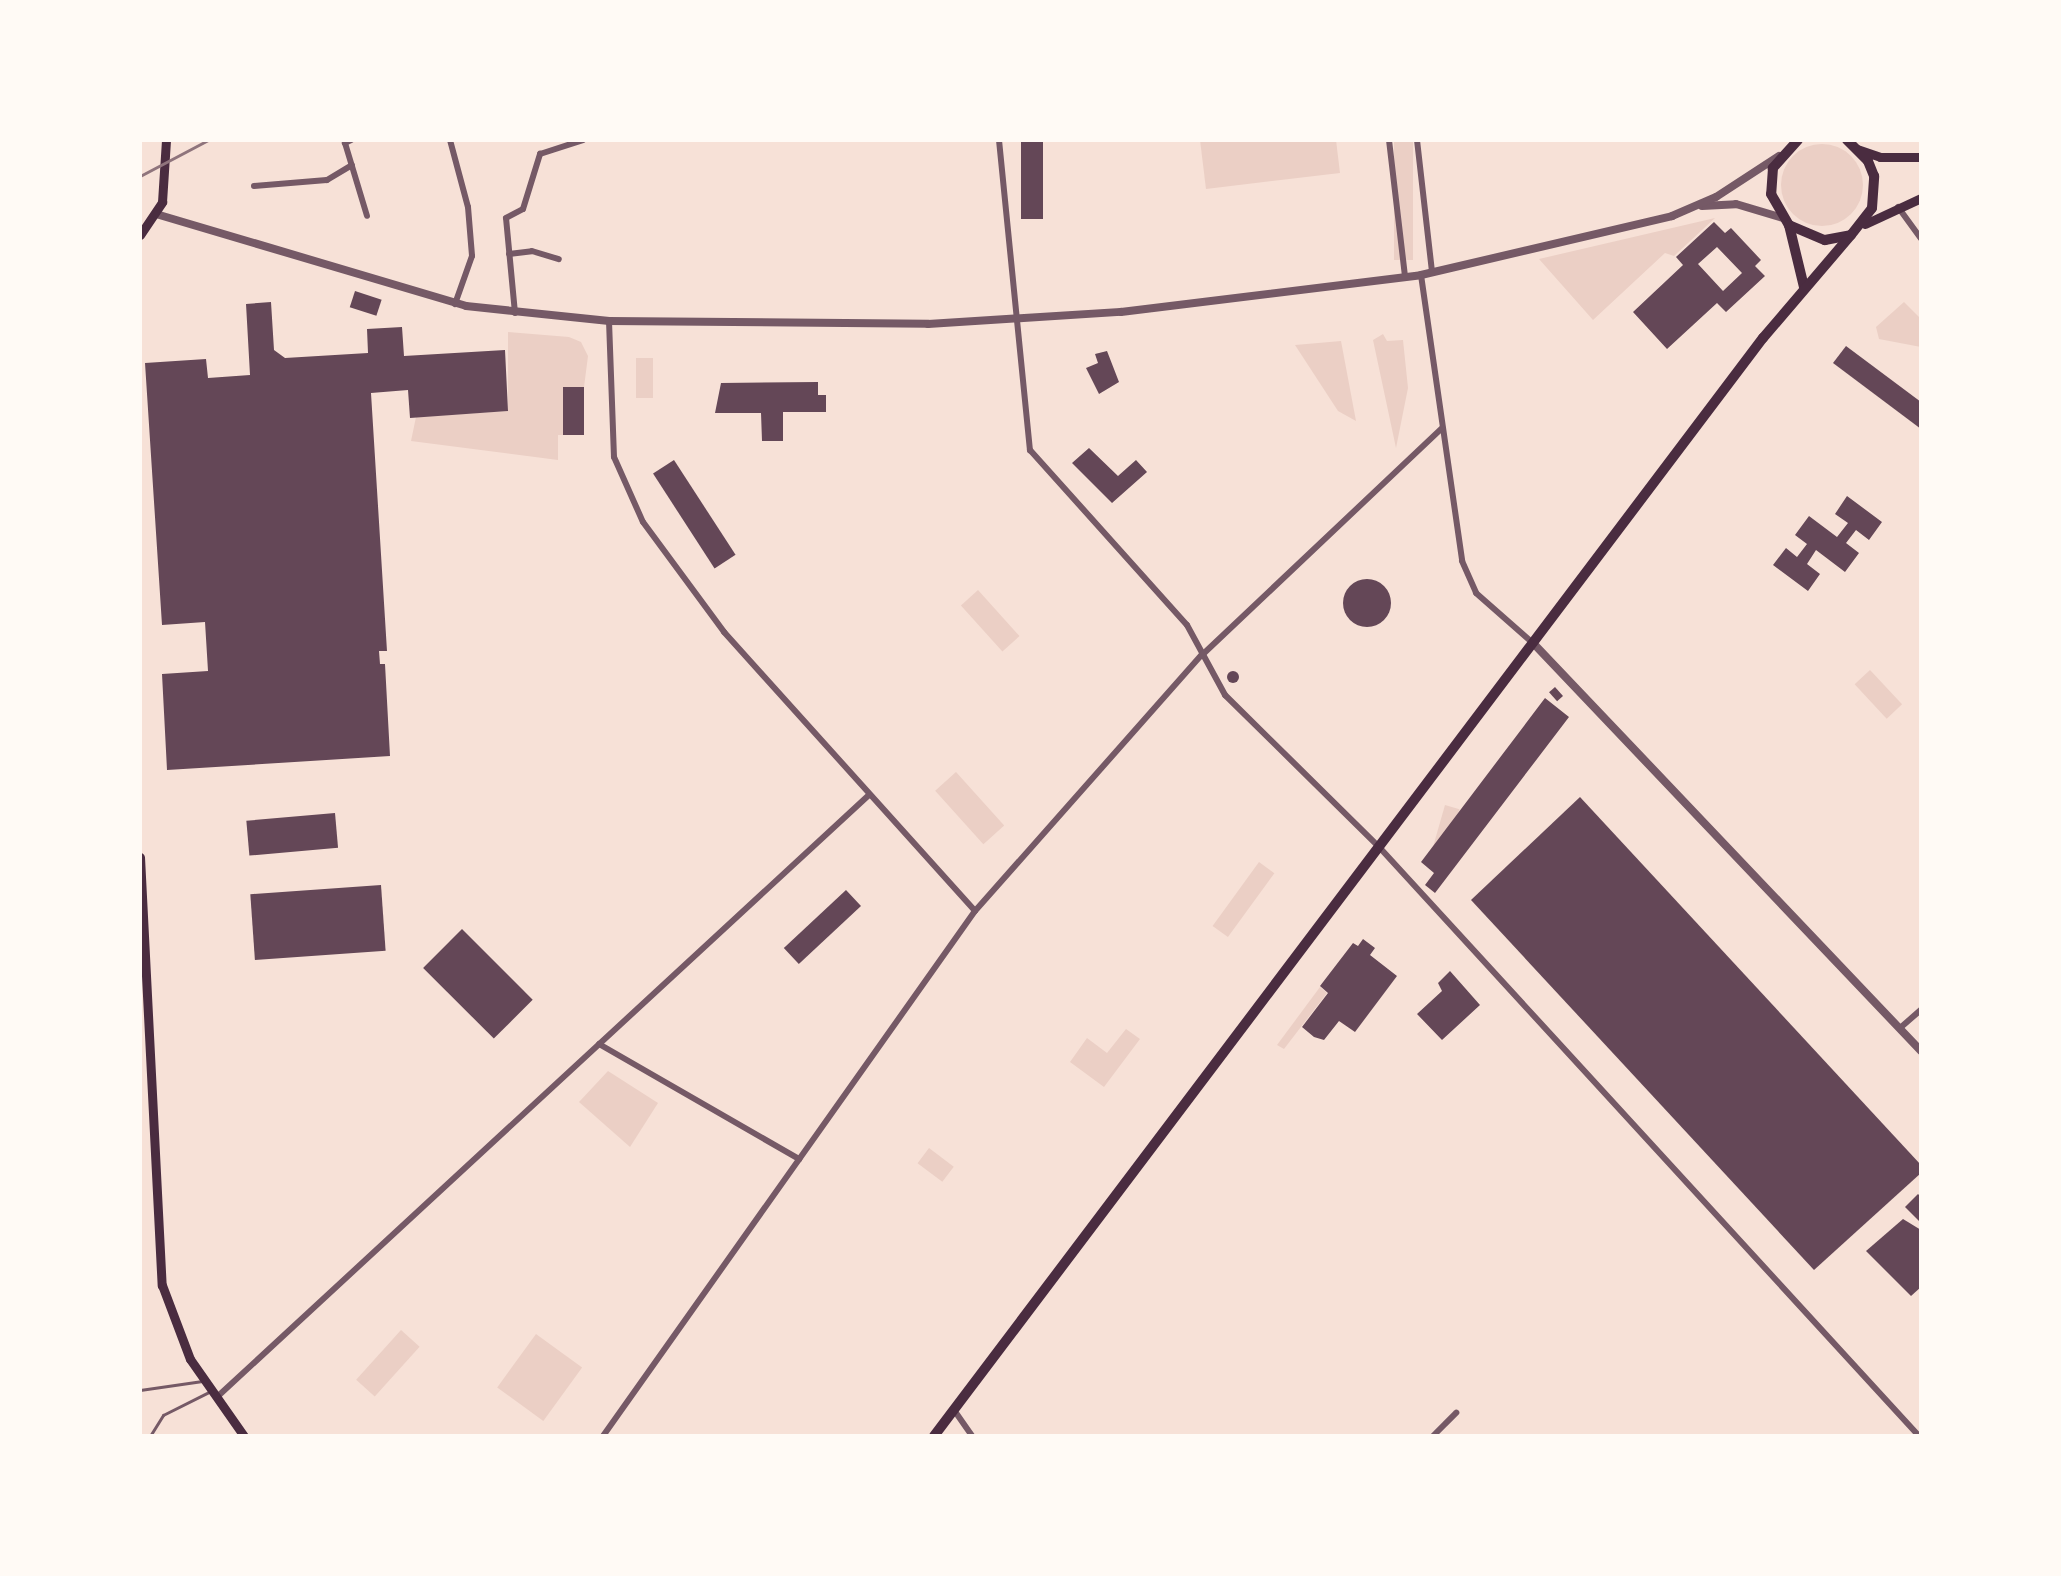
<!DOCTYPE html>
<html>
<head>
<meta charset="utf-8">
<style>
	body { margin:0 }
	#map { position:relative; width:2061px; height:1576px; overflow:hidden; background:#f7e1d7; font-family:Arial,sans-serif }
	div>[style] { position:absolute }
	.green>* { inset:0; background:#ebcfc5; transform-origin:0 0 }
	.round { border-radius:50% }
	.building>* { inset:0; background:#644757; transform-origin:0 0 }
	.service>* { height:3px; margin:-1.5px; padding:0 1.5px; transform-origin:1.5px; border-radius:1.5px; background:#755966 }
	.minor>* { height:6px; margin:-3px; padding:0 3px; transform-origin:3px; border-radius:3px; background:#755966 }
	.tertiary>* { height:8px; margin:-4px; padding:0 4px; transform-origin:4px; border-radius:4px; background:#755966 }
	.secondary>* { height:9px; margin:-4.5px; padding:0 4.5px; transform-origin:4.5px; border-radius:4.5px; background:#4a2c40 }
	.primary>* { height:10px; margin:-5px; padding:0 5px; transform-origin:5px; border-radius:5px; background:#4a2c40 }
	.rail>* { height:3px; margin:-1.5px; padding:0 1.5px; transform-origin:1.5px; border-radius:1.5px; background:#8f747c }
	span { translate:-50% -50%; white-space:nowrap; text-align:center; line-height:1.15; -webkit-text-stroke:8px #fffaf5; paint-order:stroke }
	.frame { position:absolute; inset:0; border:142px solid #fffaf5; pointer-events:none }
</style>
</head>
<body>
<div id="map">
	<div class="green">
		<i style="clip-path:polygon(1200px 140px,1336px 140px,1340px 173px,1206px 189px)"></i>
		<i style="left:1394px;top:140px;width:19px;height:120px"></i>
		<i class="round" style="left:1781px;top:144px;width:82px;height:82px"></i>
		<i style="clip-path:polygon(1715px 218px,1674px 256px,1665px 253px,1593px 320px,1539px 259px)"></i>
		<i style="clip-path:polygon(1904px 302px,1921px 319px,1921px 347px,1879px 339px,1876px 327px)"></i>
		<i style="clip-path:polygon(508px 332px,569px 337px,581px 342px,588px 356px,584px 387px,563px 388px,565px 435px,558px 435px,558px 460px,411px 441px,416px 417px,508px 411px)"></i>
		<i style="clip-path:polygon(1383px 334px,1387px 341px,1403px 340px,1408px 388px,1396px 448px,1373px 340px)"></i>
		<i style="clip-path:polygon(1341px 341px,1356px 421px,1338px 411px,1295px 345px)"></i>
		<i style="left:636px;top:358px;width:17px;height:40px"></i>
		<i style="left:978px;top:590px;width:62px;height:23px;rotate:48deg"></i>
		<i style="left:1870px;top:670px;width:47px;height:21px;rotate:47deg"></i>
		<i style="left:956px;top:772px;width:72px;height:28px;rotate:48deg"></i>
		<i style="left:1445px;top:805px;width:15px;height:61px;rotate:16deg"></i>
		<i style="left:1259px;top:862px;width:19px;height:79px;rotate:36deg"></i>
		<i style="clip-path:polygon(1320px 987px,1327px 993px,1284px 1049px,1277px 1045px)"></i>
		<i style="clip-path:polygon(1126px 1029px,1140px 1039px,1104px 1087px,1070px 1062px,1087px 1038px,1107px 1053px)"></i>
		<i style="clip-path:polygon(608px 1071px,658px 1103px,630px 1147px,579px 1102px)"></i>
		<i style="left:929px;top:1148px;width:31px;height:19px;rotate:37deg"></i>
		<i style="left:401px;top:1330px;width:25px;height:67px;rotate:42deg"></i>
		<i style="left:536px;top:1334px;width:57px;height:66px;rotate:36deg"></i>
	</div>
	<div class="building">
		<i style="left:1021px;top:140px;width:22px;height:79px"></i>
		<i style="clip-path:polygon(evenodd,1714px 222px,1725px 233px,1731px 228px,1761px 260px,1755px 266px,1765px 276px,1726px 312px,1717px 303px,1667px 349px,1633px 312px,1683px 265px,1676px 257px,1714px 222px,1717px 247px,1742px 273px,1723px 291px,1698px 264px,1717px 247px)"></i>
		<i style="left:355px;top:291px;width:28px;height:17px;rotate:18deg"></i>
		<i style="clip-path:polygon(271px 302px,274px 350px,285px 358px,368px 353px,367px 329px,402px 327px,404px 356px,505px 350px,508px 411px,410px 418px,408px 390px,371px 393px,387px 651px,379px 651px,380px 664px,385px 664px,390px 756px,167px 770px,162px 674px,208px 671px,205px 622px,162px 625px,145px 363px,206px 359px,208px 378px,250px 375px,246px 304px)"></i>
		<i style="clip-path:polygon(1846px 346px,1921px 402px,1921px 429px,1833px 363px)"></i>
		<i style="clip-path:polygon(1107px 351px,1119px 382px,1099px 394px,1086px 368px,1098px 363px,1095px 354px)"></i>
		<i style="clip-path:polygon(818px 382px,818px 395px,826px 395px,826px 412px,783px 412px,783px 441px,762px 441px,761px 413px,715px 413px,721px 383px)"></i>
		<i style="left:563px;top:387px;width:21px;height:48px"></i>
		<i style="clip-path:polygon(1089px 448px,1118px 476px,1136px 460px,1147px 472px,1112px 503px,1072px 463px)"></i>
		<i style="left:674px;top:460px;width:113px;height:25px;rotate:57deg"></i>
		<i style="clip-path:polygon(1847px 496px,1882px 522px,1869px 540px,1856px 530px,1846px 543px,1859px 553px,1845px 572px,1816px 550px,1807px 564px,1820px 574px,1808px 591px,1773px 565px,1786px 548px,1797px 557px,1807px 544px,1795px 535px,1809px 516px,1837px 537px,1848px 523px,1835px 514px)"></i>
		<i class="round" style="left:1343px;top:579px;width:48px;height:48px"></i>
		<i class="round" style="left:1227px;top:671px;width:12px;height:12px"></i>
		<i style="left:1555px;top:687px;width:12px;height:8px;rotate:48deg"></i>
		<i style="clip-path:polygon(1545px 698px,1569px 717px,1435px 893px,1425px 885px,1434px 873px,1421px 862px)"></i>
		<i style="clip-path:polygon(1580px 797px,1921px 1165px,1921px 1173px,1814px 1270px,1471px 900px)"></i>
		<i style="left:335px;top:813px;width:35px;height:89px;rotate:85deg"></i>
		<i style="left:381px;top:885px;width:66px;height:131px;rotate:86deg"></i>
		<i style="left:846px;top:890px;width:22px;height:85px;rotate:47deg"></i>
		<i style="left:462px;top:929px;width:100px;height:55px;rotate:45deg"></i>
		<i style="clip-path:polygon(1363px 939px,1375px 948px,1370px 955px,1397px 976px,1355px 1032px,1339px 1021px,1324px 1040px,1314px 1037px,1302px 1027px,1328px 993px,1320px 986px,1353px 943px,1358px 946px)"></i>
		<i style="clip-path:polygon(1450px 971px,1480px 1005px,1442px 1040px,1417px 1014px,1442px 991px,1438px 983px)"></i>
		<i style="clip-path:polygon(1918px 1194px,1921px 1197px,1921px 1223px,1905px 1207px)"></i>
		<i style="clip-path:polygon(1903px 1219px,1921px 1230px,1921px 1287px,1911px 1296px,1866px 1251px)"></i>
	</div>
	<div class="service">
		<i style="left:140px;top:1390px;width:63px;rotate:-8.3deg"></i>
		<i style="left:150px;top:1436px;width:25px;rotate:-58deg"></i>
		<i style="left:163px;top:1415px;width:51px;rotate:-26.6deg"></i>
	</div>
	<div class="minor">
		<i style="left:351px;top:140px;width:7px;rotate:153deg"></i>
		<i style="left:345px;top:143px;width:76px;rotate:73.2deg"></i>
		<i style="left:450px;top:140px;width:69px;rotate:75deg"></i>
		<i style="left:468px;top:207px;width:49px;rotate:85.3deg"></i>
		<i style="left:472px;top:256px;width:51px;rotate:109.5deg"></i>
		<i style="left:999px;top:140px;width:312px;rotate:84.3deg"></i>
		<i style="left:1030px;top:450px;width:235px;rotate:48.1deg"></i>
		<i style="left:1187px;top:625px;width:80px;rotate:61.5deg"></i>
		<i style="left:1225px;top:695px;width:218px;rotate:44.6deg"></i>
		<i style="left:1380px;top:848px;width:798px;rotate:47.49deg"></i>
		<i style="left:1389px;top:140px;width:138px;rotate:83.3deg"></i>
		<i style="left:1417px;top:140px;width:133px;rotate:83.5deg"></i>
		<i style="left:254px;top:186px;width:73px;rotate:-4.7deg"></i>
		<i style="left:327px;top:180px;width:29px;rotate:-31deg"></i>
		<i style="left:1898px;top:207px;width:39px;rotate:54deg"></i>
		<i style="left:509px;top:254px;width:23px;rotate:-7deg"></i>
		<i style="left:532px;top:251px;width:28px;rotate:17deg"></i>
		<i style="left:1421px;top:275px;width:289px;rotate:81.8deg"></i>
		<i style="left:1462px;top:561px;width:35px;rotate:66deg"></i>
		<i style="left:1476px;top:593px;width:76px;rotate:41.3deg"></i>
		<i style="left:515px;top:313px;width:95px;rotate:-95.4deg"></i>
		<i style="left:506px;top:218px;width:19px;rotate:-28deg"></i>
		<i style="left:523px;top:209px;width:58px;rotate:-72.8deg"></i>
		<i style="left:540px;top:154px;width:45px;rotate:-18deg"></i>
		<i style="left:609px;top:321px;width:136px;rotate:87.9deg"></i>
		<i style="left:614px;top:457px;width:71px;rotate:66deg"></i>
		<i style="left:643px;top:522px;width:137px;rotate:53.6deg"></i>
		<i style="left:724px;top:632px;width:375px;rotate:48deg"></i>
		<i style="left:1900px;top:1028px;width:28px;rotate:-41deg"></i>
		<i style="left:599px;top:1044px;width:231px;rotate:29.9deg"></i>
		<i style="left:217px;top:1397px;width:887px;rotate:-42.72deg"></i>
		<i style="left:954px;top:1410px;width:32px;rotate:55deg"></i>
		<i style="left:603px;top:1436px;width:643px;rotate:-54.68deg"></i>
		<i style="left:975px;top:911px;width:341px;rotate:-48.5deg"></i>
		<i style="left:1201px;top:656px;width:332px;rotate:-43.4deg"></i>
		<i style="left:1433px;top:1436px;width:33px;rotate:-45deg"></i>
	</div>
	<div class="tertiary">
		<i style="left:1702px;top:206px;width:34px;rotate:-3deg"></i>
		<i style="left:1736px;top:204px;width:49px;rotate:16.6deg"></i>
		<i style="left:156px;top:214px;width:323px;rotate:16.5deg"></i>
		<i style="left:466px;top:306px;width:144px;rotate:6deg"></i>
		<i style="left:609px;top:321px;width:319px;rotate:0.5deg"></i>
		<i style="left:928px;top:324px;width:193px;rotate:-3.6deg"></i>
		<i style="left:1121px;top:312px;width:302px;rotate:-7deg"></i>
		<i style="left:1421px;top:275px;width:258px;rotate:-13.2deg"></i>
		<i style="left:1672px;top:216px;width:48px;rotate:-23.4deg"></i>
		<i style="left:1716px;top:197px;width:75px;rotate:-33.1deg"></i>
		<i style="left:1534px;top:644px;width:562px;rotate:46.44deg"></i>
	</div>
	<div class="secondary">
		<i style="left:1857px;top:149px;width:24px;rotate:19deg"></i>
		<i style="left:1880px;top:157px;width:41px"></i>
		<i style="left:1865px;top:224px;width:62px;rotate:-24.9deg"></i>
		<i style="left:140px;top:235px;width:40px;rotate:-56deg"></i>
		<i style="left:162px;top:202px;width:62px;rotate:-86.3deg"></i>
		<i style="left:140px;top:857px;width:429px;rotate:87.1deg"></i>
		<i style="left:162px;top:1285px;width:79px;rotate:69.3deg"></i>
		<i style="left:190px;top:1359px;width:94px;rotate:55deg"></i>
	</div>
	<div class="primary">
		<i style="left:1798px;top:140px;width:38px;rotate:132deg"></i>
		<i style="left:1773px;top:168px;width:26px;rotate:94deg"></i>
		<i style="left:1771px;top:194px;width:36px;rotate:60deg"></i>
		<i style="left:1789px;top:225px;width:39px;rotate:23deg"></i>
		<i style="left:1825px;top:240px;width:26px;rotate:-11deg"></i>
		<i style="left:1851px;top:235px;width:34px;rotate:-52deg"></i>
		<i style="left:1872px;top:208px;width:32px;rotate:-86deg"></i>
		<i style="left:1874px;top:176px;width:16px;rotate:-112deg"></i>
		<i style="left:1868px;top:161px;width:30px;rotate:-135deg"></i>
		<i style="left:1789px;top:225px;width:64px;rotate:76.4deg"></i>
		<i style="left:934px;top:1436px;width:1376px;rotate:-52.95deg"></i>
		<i style="left:1763px;top:338px;width:135px;rotate:-49.5deg"></i>
	</div>
	<div class="rail">
		<i style="left:140px;top:176px;width:77px;rotate:-27.9deg"></i>
	</div>
	<div class="frame"></div>
</div>
</body>
</html>
